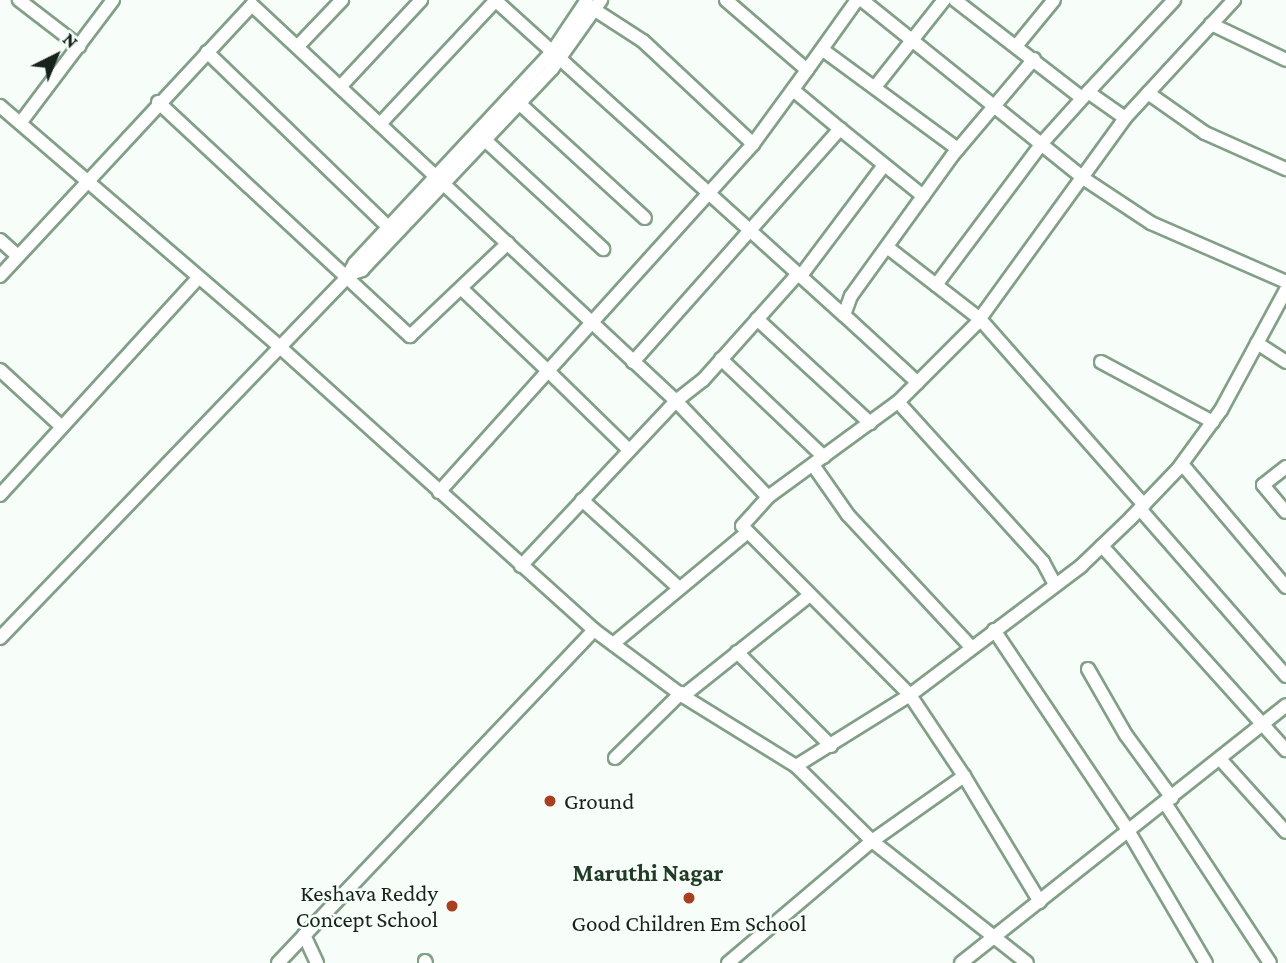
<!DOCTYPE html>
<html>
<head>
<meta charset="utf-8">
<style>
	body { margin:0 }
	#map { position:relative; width:1286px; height:963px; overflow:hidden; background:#f7fdf8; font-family:"Crimson Pro",serif }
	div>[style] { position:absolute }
	.roads { filter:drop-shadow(2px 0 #829f87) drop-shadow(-2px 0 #829f87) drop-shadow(0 2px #829f87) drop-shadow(0 -2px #829f87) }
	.minor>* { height:12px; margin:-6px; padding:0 6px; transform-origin:6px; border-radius:6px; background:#fff }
	.dots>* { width:19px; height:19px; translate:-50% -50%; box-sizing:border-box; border:4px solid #f7fdf8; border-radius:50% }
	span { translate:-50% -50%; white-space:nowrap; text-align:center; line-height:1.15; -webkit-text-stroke:5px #f7fdf8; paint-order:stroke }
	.poi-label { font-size:23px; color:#17231a }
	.left { translate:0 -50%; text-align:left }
	.right { translate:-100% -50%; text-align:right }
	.neighbourhood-label { font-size:24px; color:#213b27; font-weight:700 }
	.north { position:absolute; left:21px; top:21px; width:70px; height:70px; -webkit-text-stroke:5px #f7fdf8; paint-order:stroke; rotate:43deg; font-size:19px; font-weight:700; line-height:28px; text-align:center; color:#17231a }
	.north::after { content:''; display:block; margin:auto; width:24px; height:32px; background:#17231a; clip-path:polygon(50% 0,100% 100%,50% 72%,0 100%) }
</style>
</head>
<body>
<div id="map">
	<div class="roads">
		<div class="minor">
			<i style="left:19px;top:0;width:76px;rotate:37.5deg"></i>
			<i style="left:495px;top:0;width:470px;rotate:42.1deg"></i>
			<i style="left:844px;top:315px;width:20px;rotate:-70deg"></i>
			<i style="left:851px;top:296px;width:173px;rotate:-54.2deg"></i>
			<i style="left:952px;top:156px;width:127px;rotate:-49.8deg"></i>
			<i style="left:862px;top:0;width:284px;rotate:38.8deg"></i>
			<i style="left:1083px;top:178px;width:82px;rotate:33.5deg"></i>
			<i style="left:1151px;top:223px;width:147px;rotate:23.6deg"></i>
			<i style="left:955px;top:0;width:160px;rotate:37.7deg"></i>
			<i style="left:595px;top:10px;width:57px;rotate:32.9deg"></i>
			<i style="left:643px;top:41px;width:151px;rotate:43.1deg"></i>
			<i style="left:753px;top:144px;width:92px;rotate:-53.9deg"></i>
			<i style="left:807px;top:70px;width:107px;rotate:-139.2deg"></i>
			<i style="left:1211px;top:24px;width:83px;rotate:25.6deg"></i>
			<i style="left:1017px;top:45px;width:58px;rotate:-50.6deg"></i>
			<i style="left:298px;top:46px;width:64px;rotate:-46.3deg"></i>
			<i style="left:823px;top:50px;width:167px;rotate:36.3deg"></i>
			<i style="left:207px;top:52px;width:253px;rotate:44deg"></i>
			<i style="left:807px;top:70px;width:86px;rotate:-54.5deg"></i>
			<i style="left:340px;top:87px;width:119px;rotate:-47deg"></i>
			<i style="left:875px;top:87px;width:111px;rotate:-51.6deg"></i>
			<i style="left:1148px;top:93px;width:70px;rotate:35.1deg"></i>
			<i style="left:1205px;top:133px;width:89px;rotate:24deg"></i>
			<i style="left:158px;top:102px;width:344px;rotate:42.9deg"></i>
			<i style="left:410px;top:336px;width:135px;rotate:-43.5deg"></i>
			<i style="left:520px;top:104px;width:169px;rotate:42.4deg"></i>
			<i style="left:0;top:106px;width:371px;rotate:40.7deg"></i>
			<i style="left:281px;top:348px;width:421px;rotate:42deg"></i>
			<i style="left:594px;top:630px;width:111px;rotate:36.6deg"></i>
			<i style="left:683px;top:696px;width:133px;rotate:31.8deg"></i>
			<i style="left:796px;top:766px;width:107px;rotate:44.6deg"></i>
			<i style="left:872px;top:841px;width:197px;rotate:38.2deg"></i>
			<i style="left:1125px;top:118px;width:161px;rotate:-47.3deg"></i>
			<i style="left:21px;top:122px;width:153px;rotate:-53deg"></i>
			<i style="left:380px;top:124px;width:170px;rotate:-46.9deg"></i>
			<i style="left:840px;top:129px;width:107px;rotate:38.9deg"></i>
			<i style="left:485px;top:140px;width:161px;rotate:42.7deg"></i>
			<i style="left:0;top:240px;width:24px;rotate:42deg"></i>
			<i style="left:887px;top:247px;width:118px;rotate:37.7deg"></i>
			<i style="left:980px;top:319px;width:248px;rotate:48.6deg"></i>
			<i style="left:350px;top:274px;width:13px;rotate:-18deg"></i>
			<i style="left:362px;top:270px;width:277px;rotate:-46.6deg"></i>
			<i style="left:552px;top:69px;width:85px;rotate:-54.6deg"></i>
			<i style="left:0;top:276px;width:370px;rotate:-47.1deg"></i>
			<i style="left:252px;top:5px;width:580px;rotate:43.04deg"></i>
			<i style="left:676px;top:401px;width:133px;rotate:46.2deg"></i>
			<i style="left:768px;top:497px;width:161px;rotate:-36.2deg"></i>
			<i style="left:898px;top:402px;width:216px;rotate:47.8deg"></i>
			<i style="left:1043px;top:562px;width:24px;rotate:62deg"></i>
			<i style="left:800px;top:277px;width:140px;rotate:-53.1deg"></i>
			<i style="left:936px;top:285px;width:179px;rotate:-53.2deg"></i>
			<i style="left:1043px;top:142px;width:67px;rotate:-48deg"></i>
			<i style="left:844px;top:315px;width:100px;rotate:42.6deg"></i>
			<i style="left:757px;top:319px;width:154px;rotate:42.6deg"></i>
			<i style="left:1257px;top:343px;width:35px;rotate:33deg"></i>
			<i style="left:721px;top:359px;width:142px;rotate:43.6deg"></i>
			<i style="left:633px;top:362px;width:312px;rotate:-48.4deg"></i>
			<i style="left:840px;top:129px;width:61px;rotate:-140.3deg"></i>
			<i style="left:1101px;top:362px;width:127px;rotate:28.2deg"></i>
			<i style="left:0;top:370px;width:84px;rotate:42.6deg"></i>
			<i style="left:898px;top:402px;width:110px;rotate:-45deg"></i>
			<i style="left:976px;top:324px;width:254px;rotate:-54.1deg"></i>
			<i style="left:1125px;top:118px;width:45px;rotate:-144.9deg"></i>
			<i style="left:1088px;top:92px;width:126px;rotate:-46.9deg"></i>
			<i style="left:629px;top:450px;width:113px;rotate:-135.7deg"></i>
			<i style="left:548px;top:371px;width:306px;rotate:-47.9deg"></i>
			<i style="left:1182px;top:464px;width:161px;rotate:49.8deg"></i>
			<i style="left:813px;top:465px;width:61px;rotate:55deg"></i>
			<i style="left:848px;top:515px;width:180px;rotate:47deg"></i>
			<i style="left:1286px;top:467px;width:29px;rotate:142deg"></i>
			<i style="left:1263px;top:485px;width:35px;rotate:50deg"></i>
			<i style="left:439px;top:492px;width:163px;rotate:-48deg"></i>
			<i style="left:548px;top:371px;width:119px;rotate:-136.4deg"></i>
			<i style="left:0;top:495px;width:292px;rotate:-47.6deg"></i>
			<i style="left:582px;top:500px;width:131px;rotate:42.2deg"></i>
			<i style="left:1140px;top:509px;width:222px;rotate:48.8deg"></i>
			<i style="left:1102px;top:546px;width:275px;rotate:48deg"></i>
			<i style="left:521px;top:566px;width:226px;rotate:-46.8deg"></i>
			<i style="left:676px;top:401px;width:34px;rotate:-38deg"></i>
			<i style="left:703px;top:380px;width:141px;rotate:-48.2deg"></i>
			<i style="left:994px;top:630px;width:243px;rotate:56.2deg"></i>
			<i style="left:1129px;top:832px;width:152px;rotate:59.6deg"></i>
			<i style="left:0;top:638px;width:499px;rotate:-46.1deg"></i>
			<i style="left:346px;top:279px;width:18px;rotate:-61deg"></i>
			<i style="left:355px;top:263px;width:289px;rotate:-47deg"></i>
			<i style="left:552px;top:52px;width:63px;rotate:-56.1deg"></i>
			<i style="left:613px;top:644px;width:175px;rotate:-39.7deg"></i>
			<i style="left:737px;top:652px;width:133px;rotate:45deg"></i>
			<i style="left:1088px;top:669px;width:76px;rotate:60.1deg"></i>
			<i style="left:1126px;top:735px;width:78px;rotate:53.9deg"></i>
			<i style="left:683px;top:696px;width:162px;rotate:-38.5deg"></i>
			<i style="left:615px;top:758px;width:93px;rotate:-44.6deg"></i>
			<i style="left:1220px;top:759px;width:98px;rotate:47.9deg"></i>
			<i style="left:796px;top:766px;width:134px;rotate:-31.9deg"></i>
			<i style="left:910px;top:695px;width:214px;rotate:-37deg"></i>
			<i style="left:1081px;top:566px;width:69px;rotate:-43.8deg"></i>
			<i style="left:1131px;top:518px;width:68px;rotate:-46.2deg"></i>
			<i style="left:1178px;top:469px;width:73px;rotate:-53.9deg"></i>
			<i style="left:1221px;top:410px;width:136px;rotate:-61.6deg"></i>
			<i style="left:964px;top:776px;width:147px;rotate:58.9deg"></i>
			<i style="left:1165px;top:803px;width:191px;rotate:56.7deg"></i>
			<i style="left:304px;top:935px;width:31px;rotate:65deg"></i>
			<i style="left:425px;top:961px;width:2px;rotate:63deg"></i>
			<i style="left:278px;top:963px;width:459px;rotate:-46.5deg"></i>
			<i style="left:728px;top:963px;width:189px;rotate:-40.3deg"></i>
			<i style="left:872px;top:841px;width:113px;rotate:-35.2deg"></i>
			<i style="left:964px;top:776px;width:97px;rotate:-123.7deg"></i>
			<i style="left:910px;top:695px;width:238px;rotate:-134.8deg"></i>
			<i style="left:742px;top:526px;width:39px;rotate:-48deg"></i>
			<i style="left:961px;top:963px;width:415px;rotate:-38.4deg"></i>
		</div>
	</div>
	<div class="dots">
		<i style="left:550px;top:801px;background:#a73f20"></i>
		<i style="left:689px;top:898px;background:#a73f20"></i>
		<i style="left:452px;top:906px;background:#a73f20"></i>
	</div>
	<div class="poi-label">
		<span class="left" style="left:564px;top:801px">Ground</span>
		<span class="right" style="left:438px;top:906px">Keshava Reddy<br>Concept School</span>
		<span style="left:689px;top:923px">Good Children Em School</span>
	</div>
	<div class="neighbourhood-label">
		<span style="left:648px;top:873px">Maruthi Nagar</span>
	</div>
	<div class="north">N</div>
</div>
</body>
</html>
